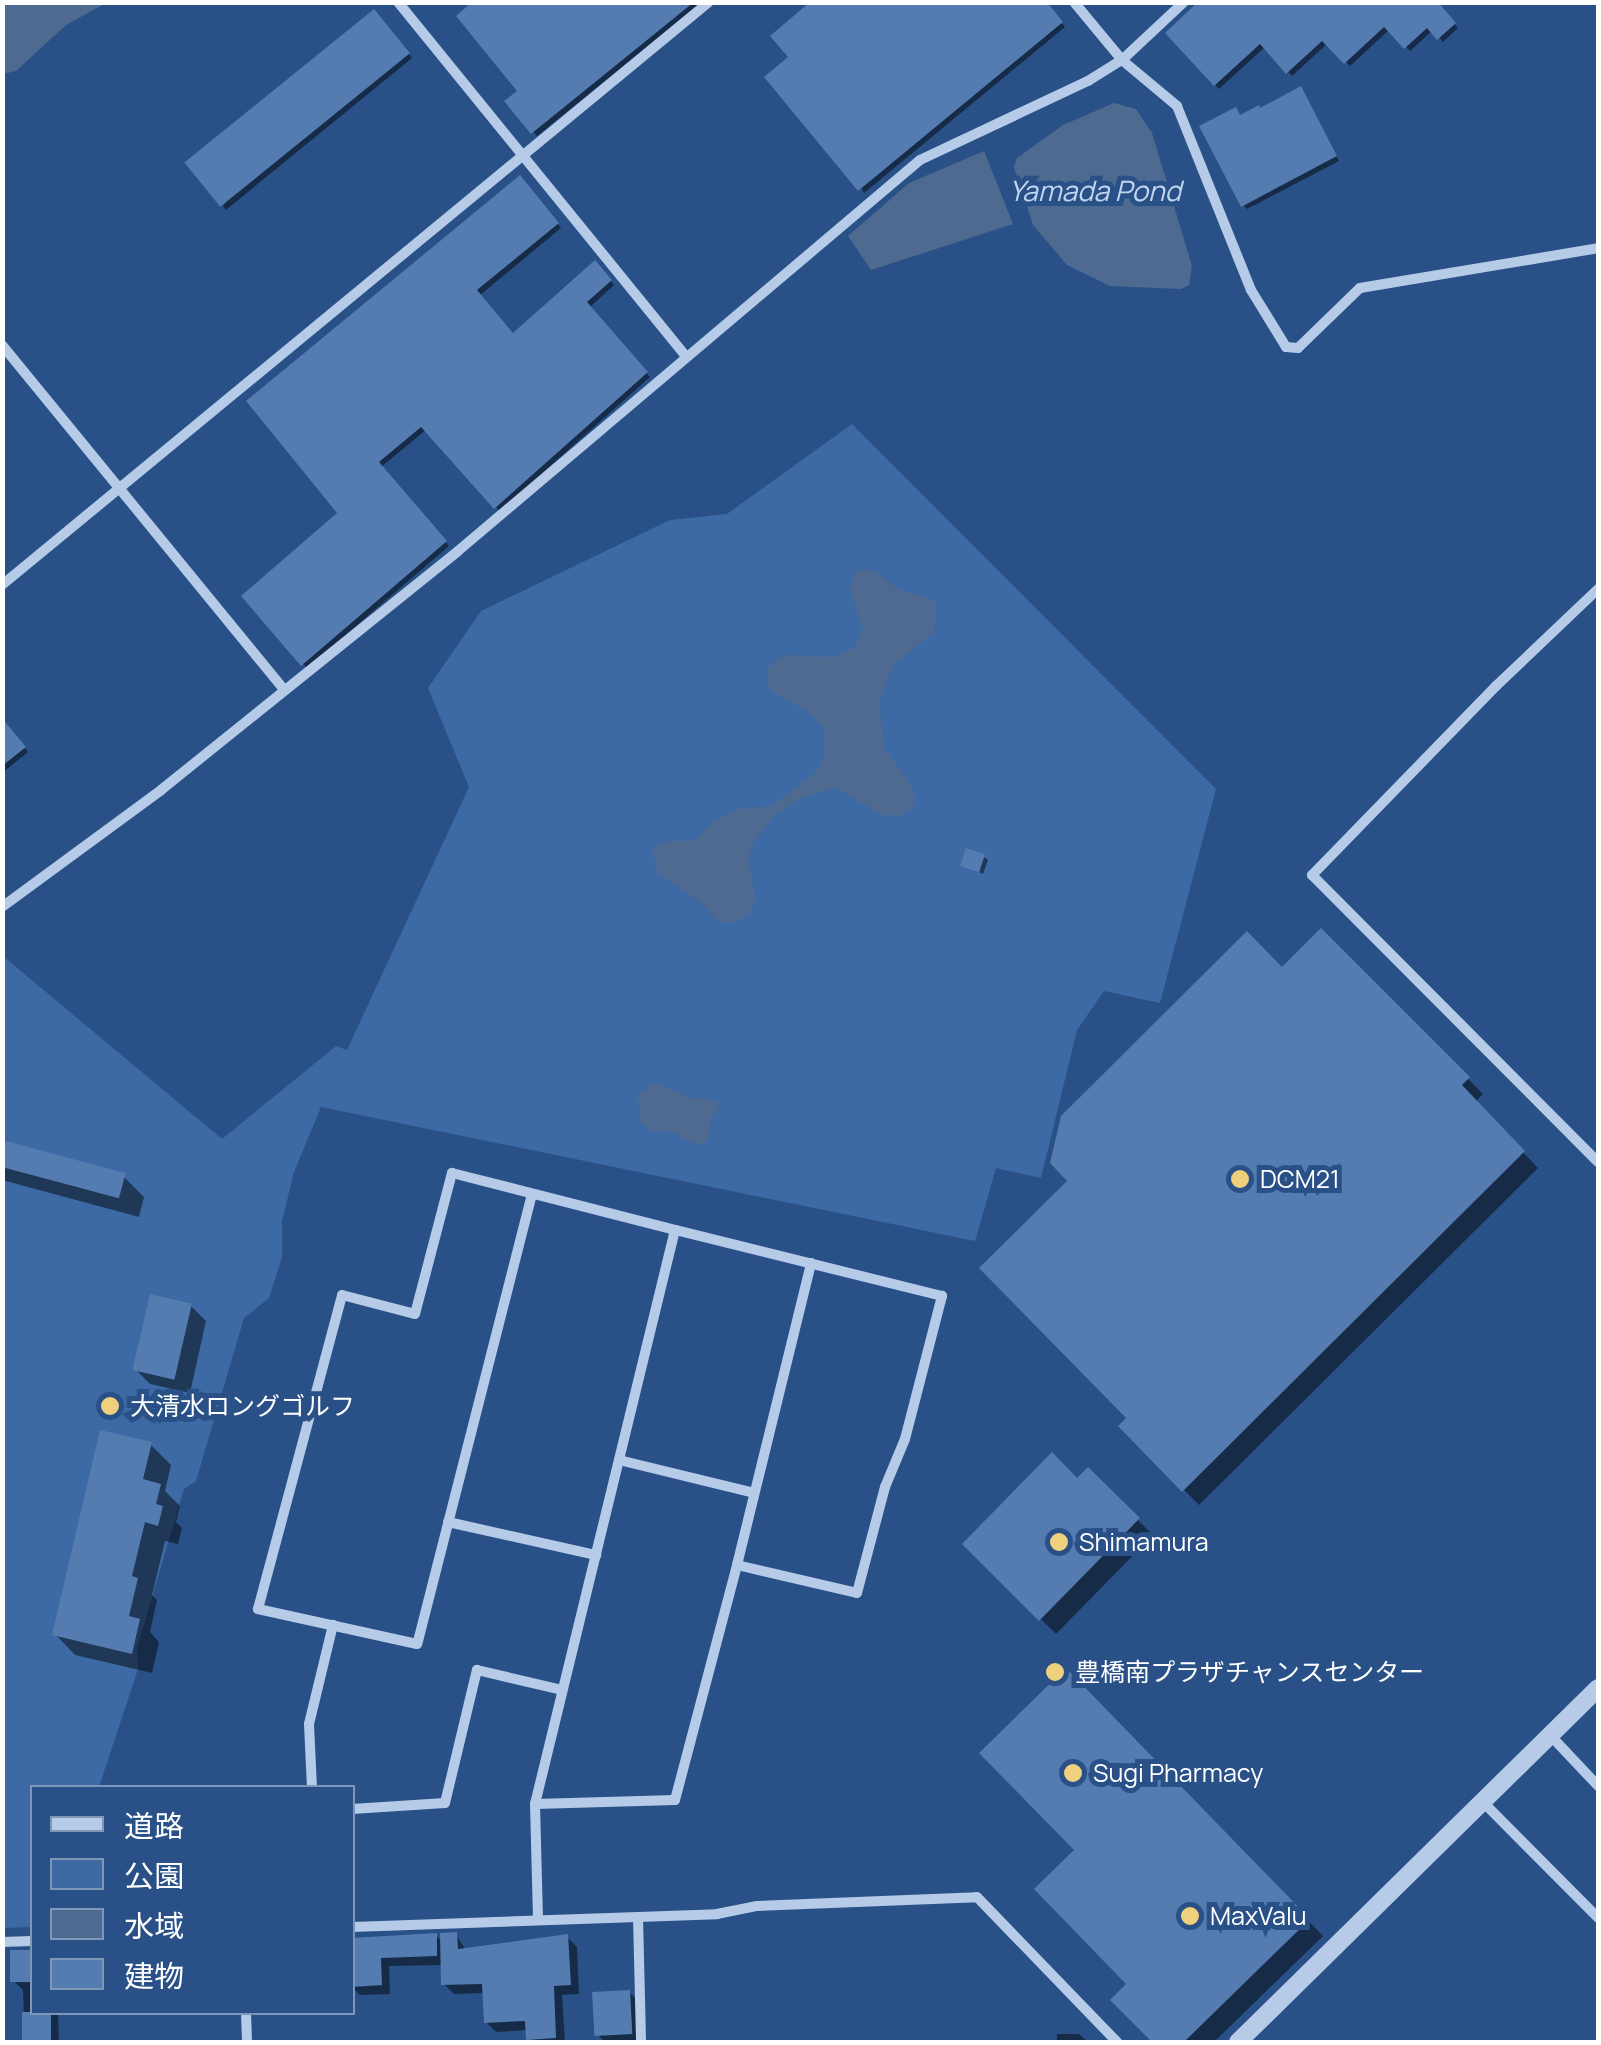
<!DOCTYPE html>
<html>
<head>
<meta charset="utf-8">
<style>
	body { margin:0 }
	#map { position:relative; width:1601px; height:2045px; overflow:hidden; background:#295187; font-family:Manrope,"Noto Sans JP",sans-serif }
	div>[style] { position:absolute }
	.green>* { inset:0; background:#3d6aa4 }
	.water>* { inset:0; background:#4e6a90 }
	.shadow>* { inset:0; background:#0007 }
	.building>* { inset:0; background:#557cb1; transform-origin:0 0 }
	.minor>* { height:10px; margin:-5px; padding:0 5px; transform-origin:5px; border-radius:5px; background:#b5cbe8 }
	.tertiary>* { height:18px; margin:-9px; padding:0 9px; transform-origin:9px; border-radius:9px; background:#b5cbe8 }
	.dots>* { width:28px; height:28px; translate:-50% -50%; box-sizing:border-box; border:5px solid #295187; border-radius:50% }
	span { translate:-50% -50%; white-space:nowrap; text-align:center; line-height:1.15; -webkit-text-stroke:10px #295187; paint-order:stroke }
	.poi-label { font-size:25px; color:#fff }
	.left { translate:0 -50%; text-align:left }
	.water-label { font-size:28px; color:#c1d5ef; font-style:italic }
	.frame { position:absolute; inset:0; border:5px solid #fff; pointer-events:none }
	.legend { position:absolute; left:30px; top:1785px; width:325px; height:230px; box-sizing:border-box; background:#295187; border:2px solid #7f97b7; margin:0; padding:12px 18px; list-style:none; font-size:30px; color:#fff }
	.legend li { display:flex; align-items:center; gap:20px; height:50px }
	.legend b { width:50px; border:2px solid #7f97b7 }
</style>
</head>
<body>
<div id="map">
	<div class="green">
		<i style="clip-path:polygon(852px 424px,1216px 789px,1160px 1003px,1104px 991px,1077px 1030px,1041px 1178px,996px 1168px,975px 1241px,321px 1107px,294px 1172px,282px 1221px,282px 1257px,269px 1298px,244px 1318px,196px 1481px,184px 1489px,137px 1648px,138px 1669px,99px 1787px,32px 1788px,32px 1927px,3px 1928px,3px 956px,222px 1139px,336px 1046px,347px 1050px,469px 787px,428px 688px,481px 611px,670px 520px,727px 514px)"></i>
	</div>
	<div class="water">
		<i style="clip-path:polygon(2px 3px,3px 2px,106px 3px,66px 25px,16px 71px,3px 74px)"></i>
		<i style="clip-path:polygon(1114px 103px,1136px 109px,1152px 133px,1192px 266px,1189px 285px,1181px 289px,1110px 286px,1067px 265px,1033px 225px,1014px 167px,1017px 158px,1063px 125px)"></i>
		<i style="clip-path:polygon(984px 151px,1013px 224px,871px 270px,848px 236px,909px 183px)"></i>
		<i style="clip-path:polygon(857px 570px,874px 570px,897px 589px,932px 599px,936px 605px,934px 632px,893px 666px,879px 701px,884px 747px,914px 790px,913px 808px,900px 816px,882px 815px,836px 788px,801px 798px,774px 816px,755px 840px,748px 857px,755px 898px,749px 914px,735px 923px,719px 922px,697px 899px,658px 874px,652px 849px,662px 842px,695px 840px,713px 822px,738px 809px,771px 806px,817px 771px,825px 756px,824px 728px,807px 711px,773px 692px,768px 685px,768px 668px,784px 655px,834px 657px,854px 648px,863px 630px,850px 589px)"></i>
		<i style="clip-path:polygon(655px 1082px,688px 1097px,717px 1101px,719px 1108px,711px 1119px,708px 1141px,697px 1145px,669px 1131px,651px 1131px,640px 1121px,638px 1095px)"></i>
	</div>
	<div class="shadow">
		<i style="clip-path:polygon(476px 2px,702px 2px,537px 136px,508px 101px,520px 92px)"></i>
		<i style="clip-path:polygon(805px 2px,1045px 2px,1065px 27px,864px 193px,791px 57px,809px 7px)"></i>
		<i style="clip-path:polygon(1435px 2px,1458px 28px,1443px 42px,1433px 30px,1410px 51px,1390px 29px,1350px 66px,1328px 43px,1292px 76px,1265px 47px,1219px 89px,1169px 33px)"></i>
		<i style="clip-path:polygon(378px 16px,412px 58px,226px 210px,223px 206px)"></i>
		<i style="clip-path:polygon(1304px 94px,1339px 161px,1247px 209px,1243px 205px,1235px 110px,1241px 117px)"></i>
		<i style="clip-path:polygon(524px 182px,561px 228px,479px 296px,513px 336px,595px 263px,614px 285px,589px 308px,650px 377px,500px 511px,426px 430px,381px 467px,449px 546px,307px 668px,244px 596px,341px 513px)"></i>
		<i style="clip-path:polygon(2px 721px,28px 752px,2px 773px)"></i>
		<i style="clip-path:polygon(983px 856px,988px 860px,983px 874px,963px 865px)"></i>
		<i style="clip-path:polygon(1321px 932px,1483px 1094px,1475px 1102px,1538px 1168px,1199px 1505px,1121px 1426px,1130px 1418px,1282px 970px)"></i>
		<i style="clip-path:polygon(2px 1143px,124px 1177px,144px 1197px,139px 1217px,2px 1180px)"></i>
		<i style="clip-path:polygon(191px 1306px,206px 1321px,190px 1393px,150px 1384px,135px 1369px)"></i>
		<i style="clip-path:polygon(151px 1445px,171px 1465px,165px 1491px,180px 1506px,176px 1522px,182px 1528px,178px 1544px,165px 1541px,152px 1595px,157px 1600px,150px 1632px,159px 1642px,152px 1673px,75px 1655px,55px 1634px)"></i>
		<i style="clip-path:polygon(1088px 1471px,1153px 1535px,1056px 1634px,965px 1544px,1077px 1481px)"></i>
		<i style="clip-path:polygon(1065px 1672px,1323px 1936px,1214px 2042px,1155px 2042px,1114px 2000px,1130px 1984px,1077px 1850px)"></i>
		<i style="clip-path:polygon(456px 1935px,466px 1950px,567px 1937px,577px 1947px,579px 1994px,562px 1995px,565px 2042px,533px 2042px,528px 2030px,496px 2032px,486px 2022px,485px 1993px,454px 1994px,444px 1984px,443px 1965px,389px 1966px,390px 1994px,360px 1995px,352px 1987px,352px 1939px,436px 1936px,443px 1942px)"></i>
		<i style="clip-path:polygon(32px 1951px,32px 2012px,58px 2012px,59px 2042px,25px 2042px,23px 1990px,14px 1981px,13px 1953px)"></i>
		<i style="clip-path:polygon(629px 1992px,639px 2002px,641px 2042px,605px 2042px,597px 2034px)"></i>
		<i style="clip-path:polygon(1057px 2034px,1079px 2034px,1088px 2042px,1057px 2042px)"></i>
	</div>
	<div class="building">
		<i style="clip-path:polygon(472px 2px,694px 2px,531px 134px,504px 101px,517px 91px,456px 16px)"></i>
		<i style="clip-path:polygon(810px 2px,1047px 2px,1063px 22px,858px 191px,764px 77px,788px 57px,770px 36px)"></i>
		<i style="clip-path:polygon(1198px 2px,1438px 2px,1456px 23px,1437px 40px,1427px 28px,1404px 49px,1384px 27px,1344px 64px,1322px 41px,1286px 74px,1260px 44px,1214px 86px,1165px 33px)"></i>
		<i style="left:374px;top:9px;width:57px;height:244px;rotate:51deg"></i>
		<i style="clip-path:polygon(1301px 86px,1337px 156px,1241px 207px,1199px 126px,1236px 107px,1240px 115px,1259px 105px,1260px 108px)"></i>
		<i style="clip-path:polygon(520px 175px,559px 223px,477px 290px,513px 333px,595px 260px,612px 280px,587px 302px,648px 372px,494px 509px,421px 427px,379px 462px,447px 541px,301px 666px,241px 596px,337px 513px,246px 401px)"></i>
		<i style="clip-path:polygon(2px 718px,26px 747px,2px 766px)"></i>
		<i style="left:966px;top:848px;width:20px;height:19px;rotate:18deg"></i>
		<i style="clip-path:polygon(1321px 928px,1470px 1077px,1462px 1085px,1525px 1151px,1182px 1492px,1118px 1426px,1126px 1418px,979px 1268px,1067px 1181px,1050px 1163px,1061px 1116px,1247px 931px,1282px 967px)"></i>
		<i style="left:2px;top:1140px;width:128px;height:26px;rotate:15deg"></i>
		<i style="left:150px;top:1294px;width:43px;height:78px;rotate:13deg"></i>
		<i style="clip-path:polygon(100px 1430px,152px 1442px,143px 1479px,161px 1484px,156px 1504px,163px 1506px,158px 1526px,145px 1522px,132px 1576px,138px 1578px,129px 1616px,140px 1619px,132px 1654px,52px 1635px)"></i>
		<i style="clip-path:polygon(1052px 1452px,1077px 1478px,1088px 1467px,1140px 1518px,1039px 1621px,962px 1544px)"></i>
		<i style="clip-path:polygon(1066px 1668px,1310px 1919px,1184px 2042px,1152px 2042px,1110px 2000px,1126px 1984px,1034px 1889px,1074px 1850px,979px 1753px)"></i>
		<i style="clip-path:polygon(457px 1932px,458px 1949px,568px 1934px,571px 1985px,554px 1986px,556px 2038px,526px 2040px,525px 2021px,484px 2023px,482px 1984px,441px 1985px,440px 1933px)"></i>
		<i style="clip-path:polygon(437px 1933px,437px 1956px,381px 1958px,382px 1985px,352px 1987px,352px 1938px)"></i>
		<i style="left:10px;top:1950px;width:22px;height:32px"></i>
		<i style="left:630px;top:1990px;width:44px;height:38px;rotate:87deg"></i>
		<i style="left:22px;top:2012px;width:29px;height:30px"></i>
	</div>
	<div class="minor">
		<i style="left:398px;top:2px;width:456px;rotate:50.9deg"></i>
		<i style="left:1074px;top:2px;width:75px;rotate:50.4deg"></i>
		<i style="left:1122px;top:60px;width:72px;rotate:39.9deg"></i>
		<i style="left:1177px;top:106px;width:198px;rotate:68.1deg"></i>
		<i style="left:1251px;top:290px;width:67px;rotate:58.4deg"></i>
		<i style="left:1286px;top:347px;width:12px;rotate:5deg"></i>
		<i style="left:1298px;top:348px;width:86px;rotate:-44.1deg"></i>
		<i style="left:1360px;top:288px;width:241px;rotate:-9.5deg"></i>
		<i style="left:2px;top:345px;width:446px;rotate:50.7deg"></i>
		<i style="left:2px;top:585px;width:916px;rotate:-39.51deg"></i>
		<i style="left:1598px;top:589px;width:141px;rotate:136.4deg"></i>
		<i style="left:1496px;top:686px;width:264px;rotate:134.2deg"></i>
		<i style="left:1312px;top:875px;width:405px;rotate:45.1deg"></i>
		<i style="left:2px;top:907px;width:197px;rotate:-36.3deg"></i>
		<i style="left:161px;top:790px;width:381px;rotate:-38.8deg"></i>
		<i style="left:458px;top:551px;width:605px;rotate:-40.24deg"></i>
		<i style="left:920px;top:160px;width:186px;rotate:-25.2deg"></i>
		<i style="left:1088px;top:81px;width:40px;rotate:-32deg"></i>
		<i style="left:1122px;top:60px;width:85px;rotate:-43.1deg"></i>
		<i style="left:532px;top:1194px;width:464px;rotate:104.3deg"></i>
		<i style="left:417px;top:1644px;width:163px;rotate:-167.6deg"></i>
		<i style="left:258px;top:1609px;width:325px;rotate:-75deg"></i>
		<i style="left:342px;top:1295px;width:75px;rotate:14.6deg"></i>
		<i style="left:415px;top:1314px;width:146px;rotate:-75.3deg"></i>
		<i style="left:452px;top:1173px;width:230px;rotate:14.3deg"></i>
		<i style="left:619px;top:1460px;width:139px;rotate:13.7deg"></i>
		<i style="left:448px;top:1522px;width:152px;rotate:12.6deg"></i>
		<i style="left:737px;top:1565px;width:311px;rotate:-76.2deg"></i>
		<i style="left:1550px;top:1735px;width:70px;rotate:46.7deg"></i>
		<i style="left:312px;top:1788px;width:64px;rotate:-92.7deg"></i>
		<i style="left:309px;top:1724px;width:102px;rotate:-76.4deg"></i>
		<i style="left:1482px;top:1801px;width:165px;rotate:45.2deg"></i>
		<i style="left:535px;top:1804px;width:140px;rotate:-1.6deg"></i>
		<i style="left:675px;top:1800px;width:243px;rotate:-75.2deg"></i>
		<i style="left:737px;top:1565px;width:123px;rotate:13.1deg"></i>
		<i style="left:857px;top:1593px;width:110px;rotate:-75.2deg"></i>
		<i style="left:885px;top:1487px;width:52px;rotate:-67.4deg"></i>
		<i style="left:905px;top:1439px;width:148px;rotate:-75.5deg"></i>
		<i style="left:942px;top:1296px;width:275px;rotate:-166.1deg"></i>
		<i style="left:675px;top:1230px;width:591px;rotate:103.71deg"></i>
		<i style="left:535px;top:1804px;width:116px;rotate:88.5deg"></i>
		<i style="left:352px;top:1809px;width:93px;rotate:-3.7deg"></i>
		<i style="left:445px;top:1803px;width:137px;rotate:-76.5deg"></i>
		<i style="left:477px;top:1670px;width:87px;rotate:13.2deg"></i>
		<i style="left:638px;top:1917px;width:125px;rotate:88.6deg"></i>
		<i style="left:352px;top:1927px;width:365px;rotate:-2deg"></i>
		<i style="left:717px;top:1914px;width:41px;rotate:-11.3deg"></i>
		<i style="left:757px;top:1906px;width:220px;rotate:-2.3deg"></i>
		<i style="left:977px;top:1897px;width:202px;rotate:46deg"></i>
		<i style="left:2px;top:1942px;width:30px;rotate:-2deg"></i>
		<i style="left:246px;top:2012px;width:30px;rotate:88deg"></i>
	</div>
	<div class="tertiary">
		<i style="left:1238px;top:2042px;width:505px;rotate:-44.52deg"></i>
	</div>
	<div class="dots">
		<i style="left:1240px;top:1179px;background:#efd07c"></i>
		<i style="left:110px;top:1406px;background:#efd07c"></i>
		<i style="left:1059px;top:1542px;background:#efd07c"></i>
		<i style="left:1055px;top:1672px;background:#efd07c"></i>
		<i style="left:1073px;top:1773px;background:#efd07c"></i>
		<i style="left:1190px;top:1916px;background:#efd07c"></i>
	</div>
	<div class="poi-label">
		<span class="left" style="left:1260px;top:1179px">DCM21</span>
		<span class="left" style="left:130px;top:1406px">大清水ロングゴルフ</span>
		<span class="left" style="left:1079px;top:1542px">Shimamura</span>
		<span class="left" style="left:1075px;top:1672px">豊橋南プラザチャンスセンター</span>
		<span class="left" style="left:1093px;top:1773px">Sugi Pharmacy</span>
		<span class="left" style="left:1210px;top:1916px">MaxValu</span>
	</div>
	<div class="water-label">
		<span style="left:1095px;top:190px">Yamada Pond</span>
	</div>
	<div class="frame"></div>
	<ul class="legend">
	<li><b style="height:12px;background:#b5cbe8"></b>道路</li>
	<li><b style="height:28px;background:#3d6aa4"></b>公園</li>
	<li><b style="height:28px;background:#4e6a90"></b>水域</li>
	<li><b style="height:28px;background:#557cb1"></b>建物</li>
	</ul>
</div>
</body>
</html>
